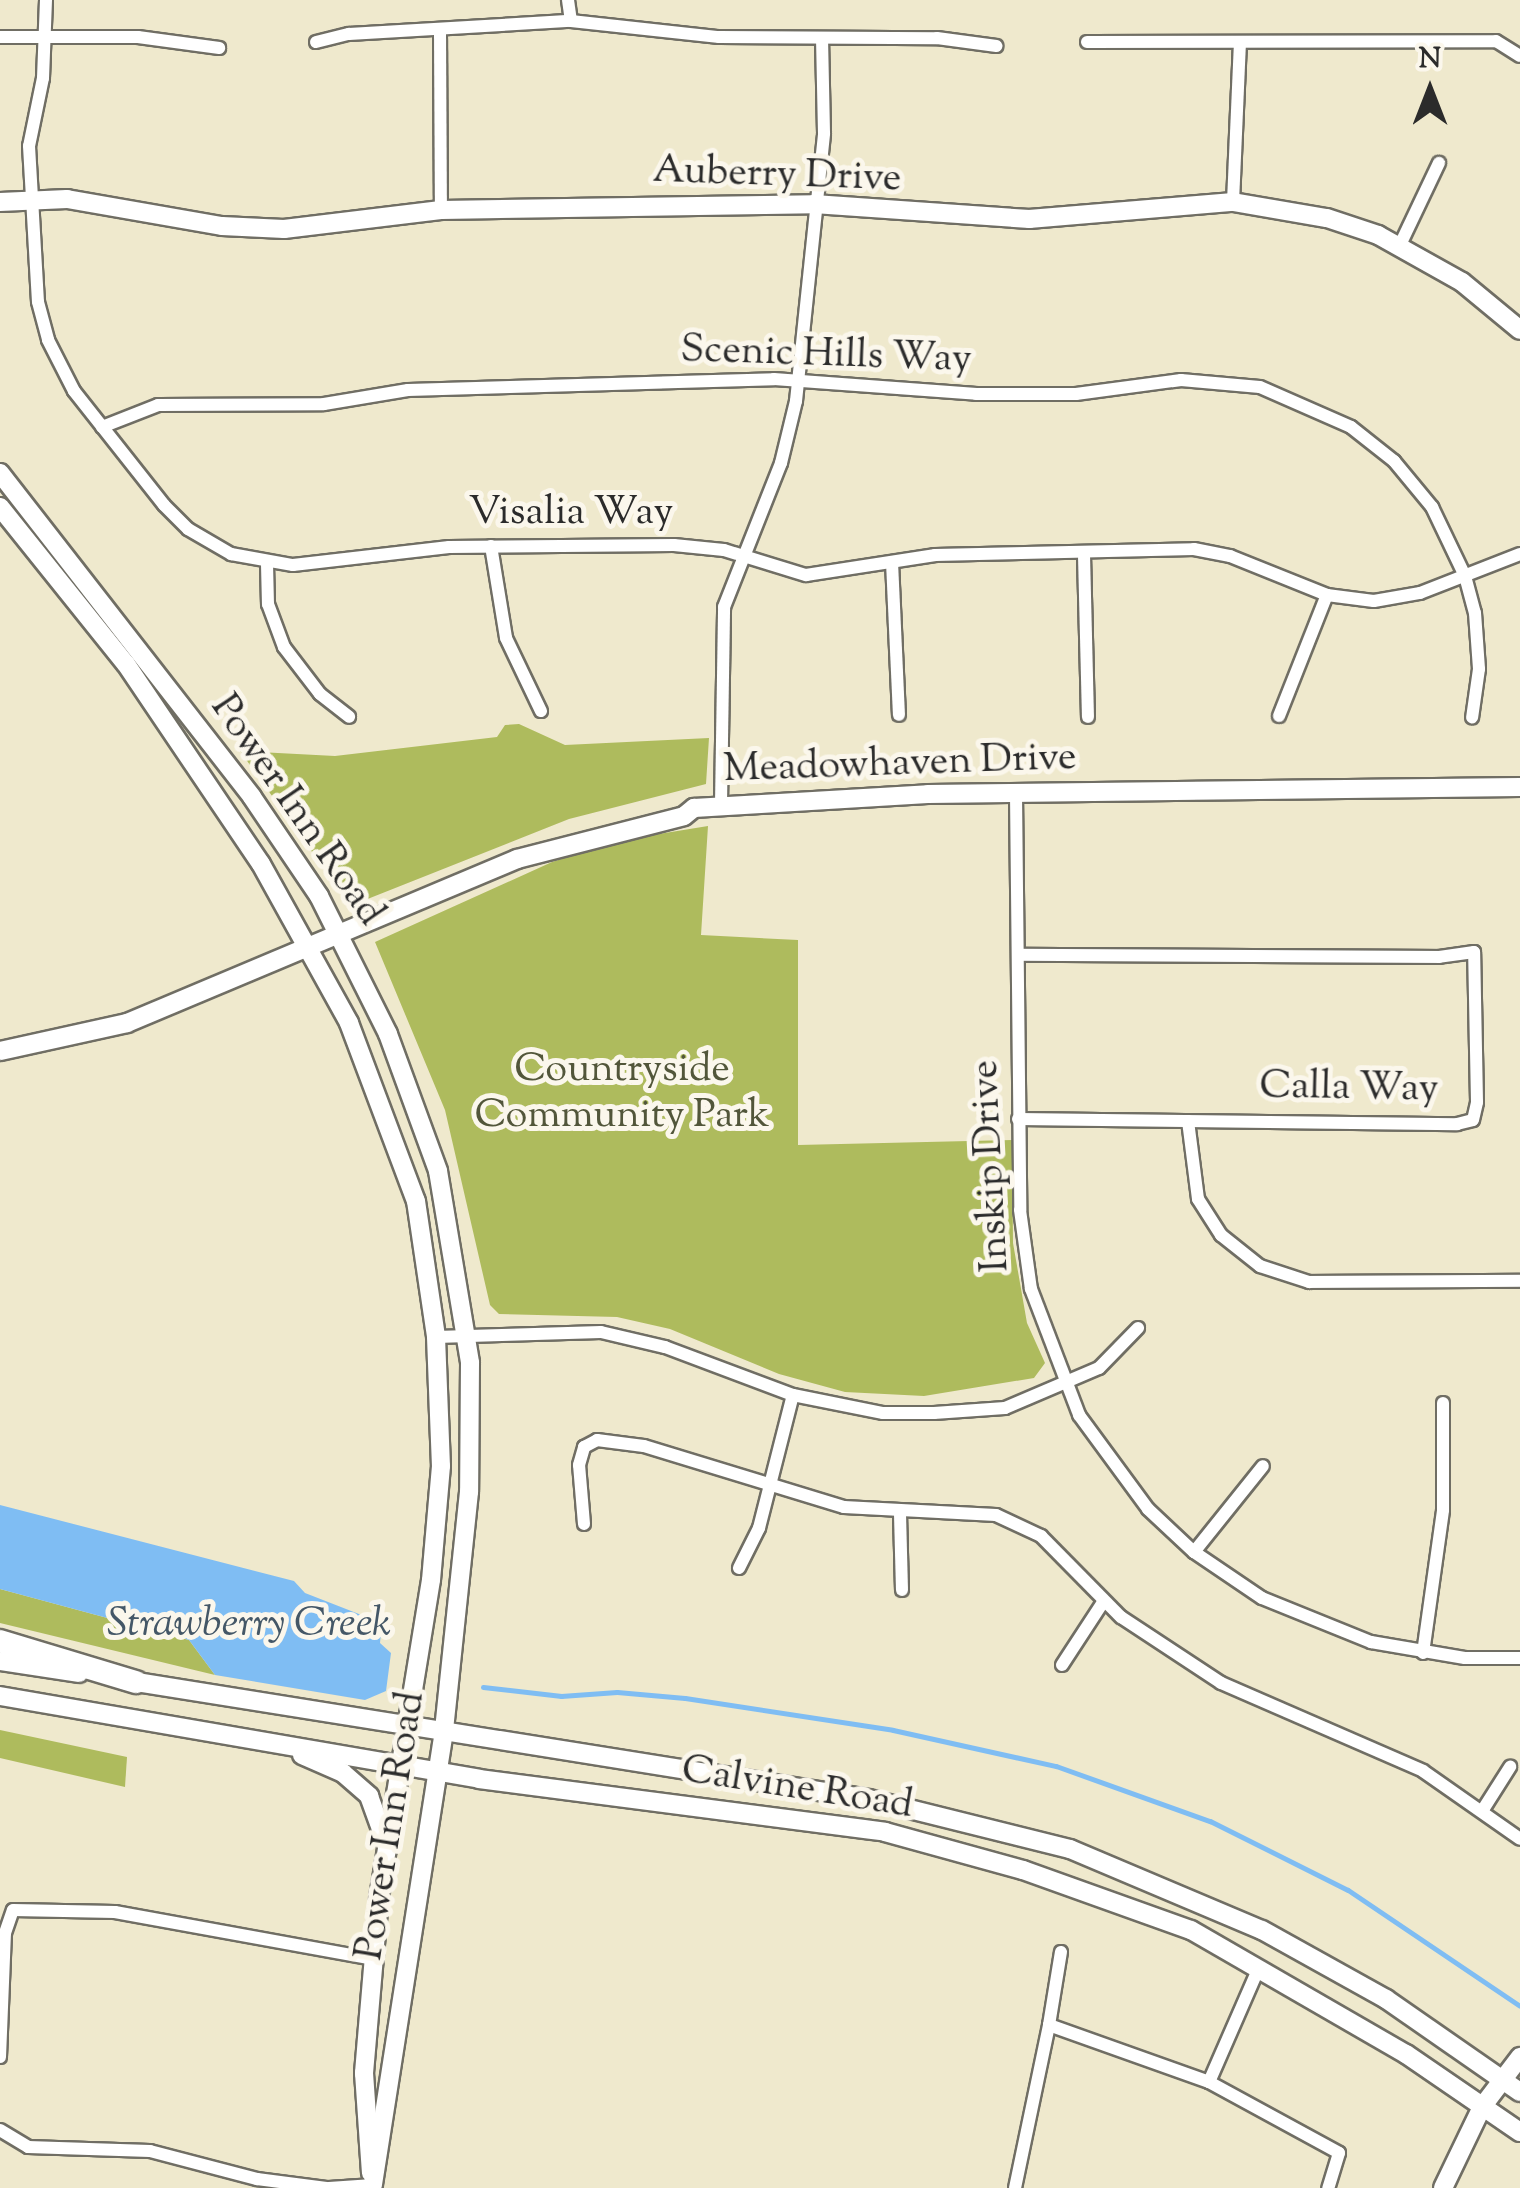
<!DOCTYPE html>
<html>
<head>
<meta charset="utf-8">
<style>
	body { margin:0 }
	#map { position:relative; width:1520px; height:2188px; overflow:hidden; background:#efe9cd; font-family:"Sorts Mill Goudy",serif }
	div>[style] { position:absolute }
	.green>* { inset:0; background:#aebb5d }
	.water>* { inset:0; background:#7fbdf3 }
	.stream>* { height:5px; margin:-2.5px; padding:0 2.5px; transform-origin:2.5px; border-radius:2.5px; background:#7fbdf3 }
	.roads { filter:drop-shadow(2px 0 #706e64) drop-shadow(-2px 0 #706e64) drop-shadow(0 2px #706e64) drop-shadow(0 -2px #706e64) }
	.street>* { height:12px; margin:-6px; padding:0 6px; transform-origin:6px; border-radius:6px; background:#fff }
	.secondary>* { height:18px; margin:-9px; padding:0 9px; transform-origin:9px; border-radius:9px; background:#fff }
	.highway>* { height:22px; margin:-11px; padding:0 11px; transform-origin:11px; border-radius:11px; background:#fff }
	span { translate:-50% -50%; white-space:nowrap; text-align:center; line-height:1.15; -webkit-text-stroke:10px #fbf7ec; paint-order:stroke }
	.street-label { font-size:40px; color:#2b2b2b }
	.park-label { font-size:40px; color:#52563a }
	.water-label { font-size:42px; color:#445767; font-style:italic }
	.north { position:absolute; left:1380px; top:40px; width:100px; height:100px; -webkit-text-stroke:8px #fbf7ec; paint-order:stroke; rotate:0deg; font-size:28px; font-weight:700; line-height:40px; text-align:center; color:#2b2b2b }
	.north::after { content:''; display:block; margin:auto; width:35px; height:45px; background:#2b2b2b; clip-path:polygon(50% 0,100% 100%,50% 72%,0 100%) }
</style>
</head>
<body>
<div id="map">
	<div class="green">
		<i style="clip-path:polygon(519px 724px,565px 745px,709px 738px,706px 784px,569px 819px,365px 900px,348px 897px,337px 887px,240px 751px,335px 756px,497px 737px,505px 725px)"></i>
		<i style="clip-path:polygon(708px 826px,701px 935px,798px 940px,798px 1145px,1012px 1140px,1013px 1243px,1027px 1323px,1045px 1363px,1034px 1378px,924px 1396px,845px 1392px,779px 1374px,670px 1329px,617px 1317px,499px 1314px,490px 1305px,445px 1110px,375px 942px,552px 862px,622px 840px)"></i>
		<i style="clip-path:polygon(0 1589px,189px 1640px,215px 1675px,0 1623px)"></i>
		<i style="clip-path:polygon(0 1730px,127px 1757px,125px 1787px,0 1758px)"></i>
	</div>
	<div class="water">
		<i style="clip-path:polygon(0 1505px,294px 1581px,305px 1593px,382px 1623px,380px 1643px,391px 1653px,386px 1691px,365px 1700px,215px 1675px,189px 1640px,0 1589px)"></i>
	</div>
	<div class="stream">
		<i style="left:483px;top:1687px;width:79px;rotate:6.6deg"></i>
		<i style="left:561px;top:1696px;width:56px;rotate:-4.1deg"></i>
		<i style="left:617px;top:1692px;width:68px;rotate:5deg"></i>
		<i style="left:685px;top:1698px;width:210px;rotate:8.7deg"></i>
		<i style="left:893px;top:1730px;width:167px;rotate:12.5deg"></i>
		<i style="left:1056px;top:1766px;width:164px;rotate:19.7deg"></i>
		<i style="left:1210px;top:1821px;width:154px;rotate:26.6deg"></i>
		<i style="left:1348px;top:1890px;width:207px;rotate:34deg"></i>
	</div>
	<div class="roads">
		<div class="street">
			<i style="left:46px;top:0;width:78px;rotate:92.2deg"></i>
			<i style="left:43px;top:78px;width:69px;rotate:101.6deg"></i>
			<i style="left:29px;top:146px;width:156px;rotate:86.7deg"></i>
			<i style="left:38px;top:302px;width:39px;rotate:75deg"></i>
			<i style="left:48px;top:340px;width:57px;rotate:63deg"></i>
			<i style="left:74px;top:391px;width:145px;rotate:51.7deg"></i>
			<i style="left:164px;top:505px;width:34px;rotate:45deg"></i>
			<i style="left:188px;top:529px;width:50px;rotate:30.2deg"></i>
			<i style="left:231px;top:554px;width:63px;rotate:10.1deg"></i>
			<i style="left:293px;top:565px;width:157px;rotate:-6.6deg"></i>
			<i style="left:449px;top:547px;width:225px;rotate:-0.5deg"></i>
			<i style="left:674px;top:545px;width:50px;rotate:5.7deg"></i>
			<i style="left:724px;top:550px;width:86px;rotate:17deg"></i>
			<i style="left:806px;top:575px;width:131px;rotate:-8.8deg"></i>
			<i style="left:935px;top:555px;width:259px;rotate:-1.3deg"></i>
			<i style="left:1194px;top:549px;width:37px;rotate:11deg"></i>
			<i style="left:1230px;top:556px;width:105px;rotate:21.9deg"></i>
			<i style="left:1327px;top:595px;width:47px;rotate:7.3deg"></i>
			<i style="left:1374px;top:601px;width:47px;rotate:-9.9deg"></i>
			<i style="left:1420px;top:593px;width:107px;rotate:-21.3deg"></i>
			<i style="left:568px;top:0;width:21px;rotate:82deg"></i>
			<i style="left:440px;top:32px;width:178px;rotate:89.7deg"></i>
			<i style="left:0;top:37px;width:138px"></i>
			<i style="left:138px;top:37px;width:82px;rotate:7.7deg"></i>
			<i style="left:316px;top:42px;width:34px;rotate:-14deg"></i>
			<i style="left:349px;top:34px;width:222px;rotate:-3.4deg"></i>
			<i style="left:571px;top:21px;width:149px;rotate:6.2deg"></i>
			<i style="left:719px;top:37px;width:218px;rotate:0.3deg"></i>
			<i style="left:937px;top:38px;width:60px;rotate:7.7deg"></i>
			<i style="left:1087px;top:42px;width:409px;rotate:-0.1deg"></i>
			<i style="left:1496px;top:41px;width:28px;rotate:32deg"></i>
			<i style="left:1233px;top:202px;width:160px;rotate:-87.5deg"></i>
			<i style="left:1400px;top:245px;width:91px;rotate:-64.6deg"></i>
			<i style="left:102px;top:427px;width:60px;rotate:-21.4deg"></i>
			<i style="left:158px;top:405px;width:166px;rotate:-0.3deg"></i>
			<i style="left:324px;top:404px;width:85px;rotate:-9.5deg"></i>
			<i style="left:408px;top:390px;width:366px;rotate:-1.7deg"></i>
			<i style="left:774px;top:379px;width:203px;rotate:4.2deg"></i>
			<i style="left:976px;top:394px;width:100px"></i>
			<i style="left:1076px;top:394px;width:106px;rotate:-7.6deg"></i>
			<i style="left:1181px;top:380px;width:79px;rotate:5.1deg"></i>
			<i style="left:1260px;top:387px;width:99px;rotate:23.7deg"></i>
			<i style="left:1351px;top:427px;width:55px;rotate:38.3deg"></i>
			<i style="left:1394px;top:461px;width:60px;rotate:50.4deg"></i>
			<i style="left:1432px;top:507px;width:76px;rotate:64.4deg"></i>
			<i style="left:1465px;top:576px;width:38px;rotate:75deg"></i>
			<i style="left:1475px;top:613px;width:56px;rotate:85.9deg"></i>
			<i style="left:1479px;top:669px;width:49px;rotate:98.1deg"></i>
			<i style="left:491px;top:546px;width:93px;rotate:80.7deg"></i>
			<i style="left:506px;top:638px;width:81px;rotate:64.4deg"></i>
			<i style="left:1084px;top:555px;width:162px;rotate:88.6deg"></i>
			<i style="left:892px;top:562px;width:153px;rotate:87.4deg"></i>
			<i style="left:267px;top:564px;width:40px;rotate:88.6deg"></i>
			<i style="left:268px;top:604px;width:46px;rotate:69.6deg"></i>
			<i style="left:284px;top:647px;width:59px;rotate:52.5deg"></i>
			<i style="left:320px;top:694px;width:37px;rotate:38deg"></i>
			<i style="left:1279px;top:716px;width:130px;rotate:-68.4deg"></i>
			<i style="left:1016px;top:794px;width:416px;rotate:89.4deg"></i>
			<i style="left:1020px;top:1210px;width:80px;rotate:82.1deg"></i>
			<i style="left:1031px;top:1289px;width:135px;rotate:69.1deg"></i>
			<i style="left:1079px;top:1415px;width:117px;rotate:53.7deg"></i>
			<i style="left:1148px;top:1509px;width:63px;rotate:43.1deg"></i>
			<i style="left:1194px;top:1552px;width:82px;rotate:34.1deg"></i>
			<i style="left:1262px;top:1598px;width:118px;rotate:22deg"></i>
			<i style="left:1371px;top:1642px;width:95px;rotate:9.7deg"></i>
			<i style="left:1465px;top:1658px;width:55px"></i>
			<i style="left:721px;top:804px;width:197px;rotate:-89.1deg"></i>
			<i style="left:724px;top:607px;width:155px;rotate:-68.4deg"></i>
			<i style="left:781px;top:463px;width:64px;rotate:-76.4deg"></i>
			<i style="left:796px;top:401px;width:269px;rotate:-84deg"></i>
			<i style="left:824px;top:133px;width:95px;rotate:-91.2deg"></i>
			<i style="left:1018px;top:1119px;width:439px;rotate:0.7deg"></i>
			<i style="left:1457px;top:1124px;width:16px;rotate:-14deg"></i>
			<i style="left:1473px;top:1120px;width:18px;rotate:-77deg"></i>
			<i style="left:1477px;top:1102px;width:150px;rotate:-91.1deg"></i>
			<i style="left:1474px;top:952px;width:35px;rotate:172deg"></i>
			<i style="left:1439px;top:957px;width:419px;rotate:-179.7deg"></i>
			<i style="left:1188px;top:1121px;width:79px;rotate:82.7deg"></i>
			<i style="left:1198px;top:1199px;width:43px;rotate:57.4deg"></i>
			<i style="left:1221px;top:1235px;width:50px;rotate:38.5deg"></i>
			<i style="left:1260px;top:1266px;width:52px;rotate:18.1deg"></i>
			<i style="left:1309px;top:1282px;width:211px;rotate:-0.3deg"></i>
			<i style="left:436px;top:1337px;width:165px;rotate:-1.7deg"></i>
			<i style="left:601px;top:1332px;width:66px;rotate:13.2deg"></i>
			<i style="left:665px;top:1347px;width:137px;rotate:20.6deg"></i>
			<i style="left:793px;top:1395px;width:92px;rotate:11.3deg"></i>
			<i style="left:883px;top:1413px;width:51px"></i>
			<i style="left:934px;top:1413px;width:71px;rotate:-4deg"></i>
			<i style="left:1005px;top:1408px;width:102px;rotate:-23.1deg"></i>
			<i style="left:1099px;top:1368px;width:56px;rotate:-45.7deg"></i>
			<i style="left:900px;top:1514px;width:76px;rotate:88.5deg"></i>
			<i style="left:584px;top:1524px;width:59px;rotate:-94.8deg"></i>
			<i style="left:579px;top:1465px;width:19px;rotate:-74deg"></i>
			<i style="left:584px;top:1447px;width:15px;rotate:-28deg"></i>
			<i style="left:597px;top:1440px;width:47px;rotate:7.3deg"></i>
			<i style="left:644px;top:1446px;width:209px;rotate:17deg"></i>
			<i style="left:844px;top:1507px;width:152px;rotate:3deg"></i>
			<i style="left:996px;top:1515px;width:50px;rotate:25deg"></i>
			<i style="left:1041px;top:1536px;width:114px;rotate:45.4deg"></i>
			<i style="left:1121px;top:1617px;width:120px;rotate:33.4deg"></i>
			<i style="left:1221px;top:1683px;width:220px;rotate:23.5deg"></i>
			<i style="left:1423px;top:1771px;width:118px;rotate:35deg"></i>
			<i style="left:1194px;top:1552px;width:110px;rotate:-51.3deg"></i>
			<i style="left:739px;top:1568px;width:45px;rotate:-63.4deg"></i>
			<i style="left:759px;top:1528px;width:137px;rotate:-75.7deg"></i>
			<i style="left:1423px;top:1653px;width:144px;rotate:-82deg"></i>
			<i style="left:1443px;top:1510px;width:107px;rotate:-90deg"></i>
			<i style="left:1062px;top:1665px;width:75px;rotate:-56.9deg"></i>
			<i style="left:1484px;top:1808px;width:49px;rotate:-57.6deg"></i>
			<i style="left:1049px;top:2025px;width:74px;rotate:-80.7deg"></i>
			<i style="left:0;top:2057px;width:124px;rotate:-87.7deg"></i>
			<i style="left:5px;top:1933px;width:24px;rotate:-71deg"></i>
			<i style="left:13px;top:1910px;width:102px;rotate:1.1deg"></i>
			<i style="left:115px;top:1912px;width:262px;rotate:10.3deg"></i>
			<i style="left:1209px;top:2082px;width:148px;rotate:28.6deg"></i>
			<i style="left:1339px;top:2153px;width:37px;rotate:107deg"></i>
			<i style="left:0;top:2130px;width:33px;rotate:31deg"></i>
			<i style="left:28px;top:2147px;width:122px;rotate:1.9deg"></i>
			<i style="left:150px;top:2151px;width:111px;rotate:14.7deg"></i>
			<i style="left:257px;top:2179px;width:70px;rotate:7.4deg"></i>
			<i style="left:329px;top:2188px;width:44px;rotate:-3.9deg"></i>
			<i style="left:1015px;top:2188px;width:167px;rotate:-78.2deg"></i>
			<i style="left:1049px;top:2025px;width:170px;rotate:19.6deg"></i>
			<i style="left:1209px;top:2082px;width:122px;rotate:-66.4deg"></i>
		</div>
		<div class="secondary">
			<i style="left:0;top:202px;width:67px;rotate:-2.6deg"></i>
			<i style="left:67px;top:199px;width:157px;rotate:9.9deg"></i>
			<i style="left:222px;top:226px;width:62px;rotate:2.8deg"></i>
			<i style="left:284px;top:229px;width:158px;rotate:-6.9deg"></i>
			<i style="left:441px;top:210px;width:373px;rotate:-0.9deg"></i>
			<i style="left:814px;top:204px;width:216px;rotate:4deg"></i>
			<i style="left:1029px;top:219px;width:205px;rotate:-4.8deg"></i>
			<i style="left:1233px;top:202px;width:95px;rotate:9.7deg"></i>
			<i style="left:1327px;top:218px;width:54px;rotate:18.4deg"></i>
			<i style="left:1378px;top:235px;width:96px;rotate:29.2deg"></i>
			<i style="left:1462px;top:282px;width:75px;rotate:39.6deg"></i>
			<i style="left:0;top:473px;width:410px;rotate:52.1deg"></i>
			<i style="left:252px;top:797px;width:120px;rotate:55.9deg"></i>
			<i style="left:319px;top:896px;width:154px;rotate:63.4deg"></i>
			<i style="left:388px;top:1034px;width:146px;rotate:69.9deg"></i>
			<i style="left:438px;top:1171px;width:195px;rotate:80.5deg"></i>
			<i style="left:470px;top:1363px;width:129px;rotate:90.4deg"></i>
			<i style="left:469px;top:1492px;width:240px;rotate:96deg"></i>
			<i style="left:444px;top:1731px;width:460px;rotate:98.9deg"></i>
			<i style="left:0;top:507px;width:201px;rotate:51.3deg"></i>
			<i style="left:126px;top:664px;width:241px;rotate:56deg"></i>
			<i style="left:261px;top:864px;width:182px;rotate:61deg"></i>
			<i style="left:349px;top:1023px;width:190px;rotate:69.4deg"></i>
			<i style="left:416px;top:1201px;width:137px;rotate:81.6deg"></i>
			<i style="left:436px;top:1337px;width:129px;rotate:87.8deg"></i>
			<i style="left:441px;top:1466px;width:114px;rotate:95deg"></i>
			<i style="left:431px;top:1580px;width:322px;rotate:99.3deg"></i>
			<i style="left:379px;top:1898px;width:176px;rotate:94.9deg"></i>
			<i style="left:364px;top:2073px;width:100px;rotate:86deg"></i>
			<i style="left:0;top:1051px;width:130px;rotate:-12.4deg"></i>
			<i style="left:127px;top:1023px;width:423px;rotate:-22.8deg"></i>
			<i style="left:517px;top:859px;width:172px;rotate:-14.4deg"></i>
			<i style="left:684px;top:816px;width:13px;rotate:-39deg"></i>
			<i style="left:694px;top:808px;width:234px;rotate:-3.4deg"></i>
			<i style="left:928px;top:794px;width:592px;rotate:-0.68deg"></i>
			<i style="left:0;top:1661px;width:80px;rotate:8.6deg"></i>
			<i style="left:124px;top:1680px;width:754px;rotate:9.08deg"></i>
			<i style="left:869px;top:1799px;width:207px;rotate:14deg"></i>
			<i style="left:1070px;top:1849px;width:208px;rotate:22.9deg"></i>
			<i style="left:1262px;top:1930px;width:142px;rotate:29.1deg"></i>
			<i style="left:1386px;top:1999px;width:163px;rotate:34.8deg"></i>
			<i style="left:0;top:1696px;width:486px;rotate:9.8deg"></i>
			<i style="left:479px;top:1779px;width:409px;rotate:7.4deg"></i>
			<i style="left:885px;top:1832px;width:143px;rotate:15.4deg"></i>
			<i style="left:1023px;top:1870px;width:178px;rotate:19.7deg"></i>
			<i style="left:1191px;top:1930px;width:248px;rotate:30deg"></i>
			<i style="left:1406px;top:2054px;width:138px;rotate:34.4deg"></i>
			<i style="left:302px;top:1755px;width:45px;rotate:23.7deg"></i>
			<i style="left:343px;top:1773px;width:35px;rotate:41deg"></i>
			<i style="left:369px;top:1796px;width:50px;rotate:70.1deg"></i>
			<i style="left:1443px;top:2188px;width:90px;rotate:-64.3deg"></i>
			<i style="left:1482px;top:2107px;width:63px;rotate:-52.8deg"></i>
		</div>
		<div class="highway">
			<i style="left:0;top:1641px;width:142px;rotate:16.8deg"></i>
		</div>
	</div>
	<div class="street-label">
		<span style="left:777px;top:176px;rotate:2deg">Auberry Drive</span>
		<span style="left:826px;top:356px;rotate:2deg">Scenic Hills Way</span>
		<span style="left:571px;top:514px">Visalia Way</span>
		<span style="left:900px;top:765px;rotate:-2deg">Meadowhaven Drive</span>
		<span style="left:296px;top:811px;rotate:55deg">Power Inn Road</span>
		<span style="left:1349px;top:1089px;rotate:1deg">Calla Way</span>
		<span style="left:992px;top:1166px;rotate:-93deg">Inskip Drive</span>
		<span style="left:797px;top:1789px;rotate:9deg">Calvine Road</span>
		<span style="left:392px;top:1826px;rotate:-81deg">Power Inn Road</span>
	</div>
	<div class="park-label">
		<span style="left:622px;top:1094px">Countryside<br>Community Park</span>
	</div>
	<div class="water-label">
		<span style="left:249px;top:1625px">Strawberry Creek</span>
	</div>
	<div class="north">N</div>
</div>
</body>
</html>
